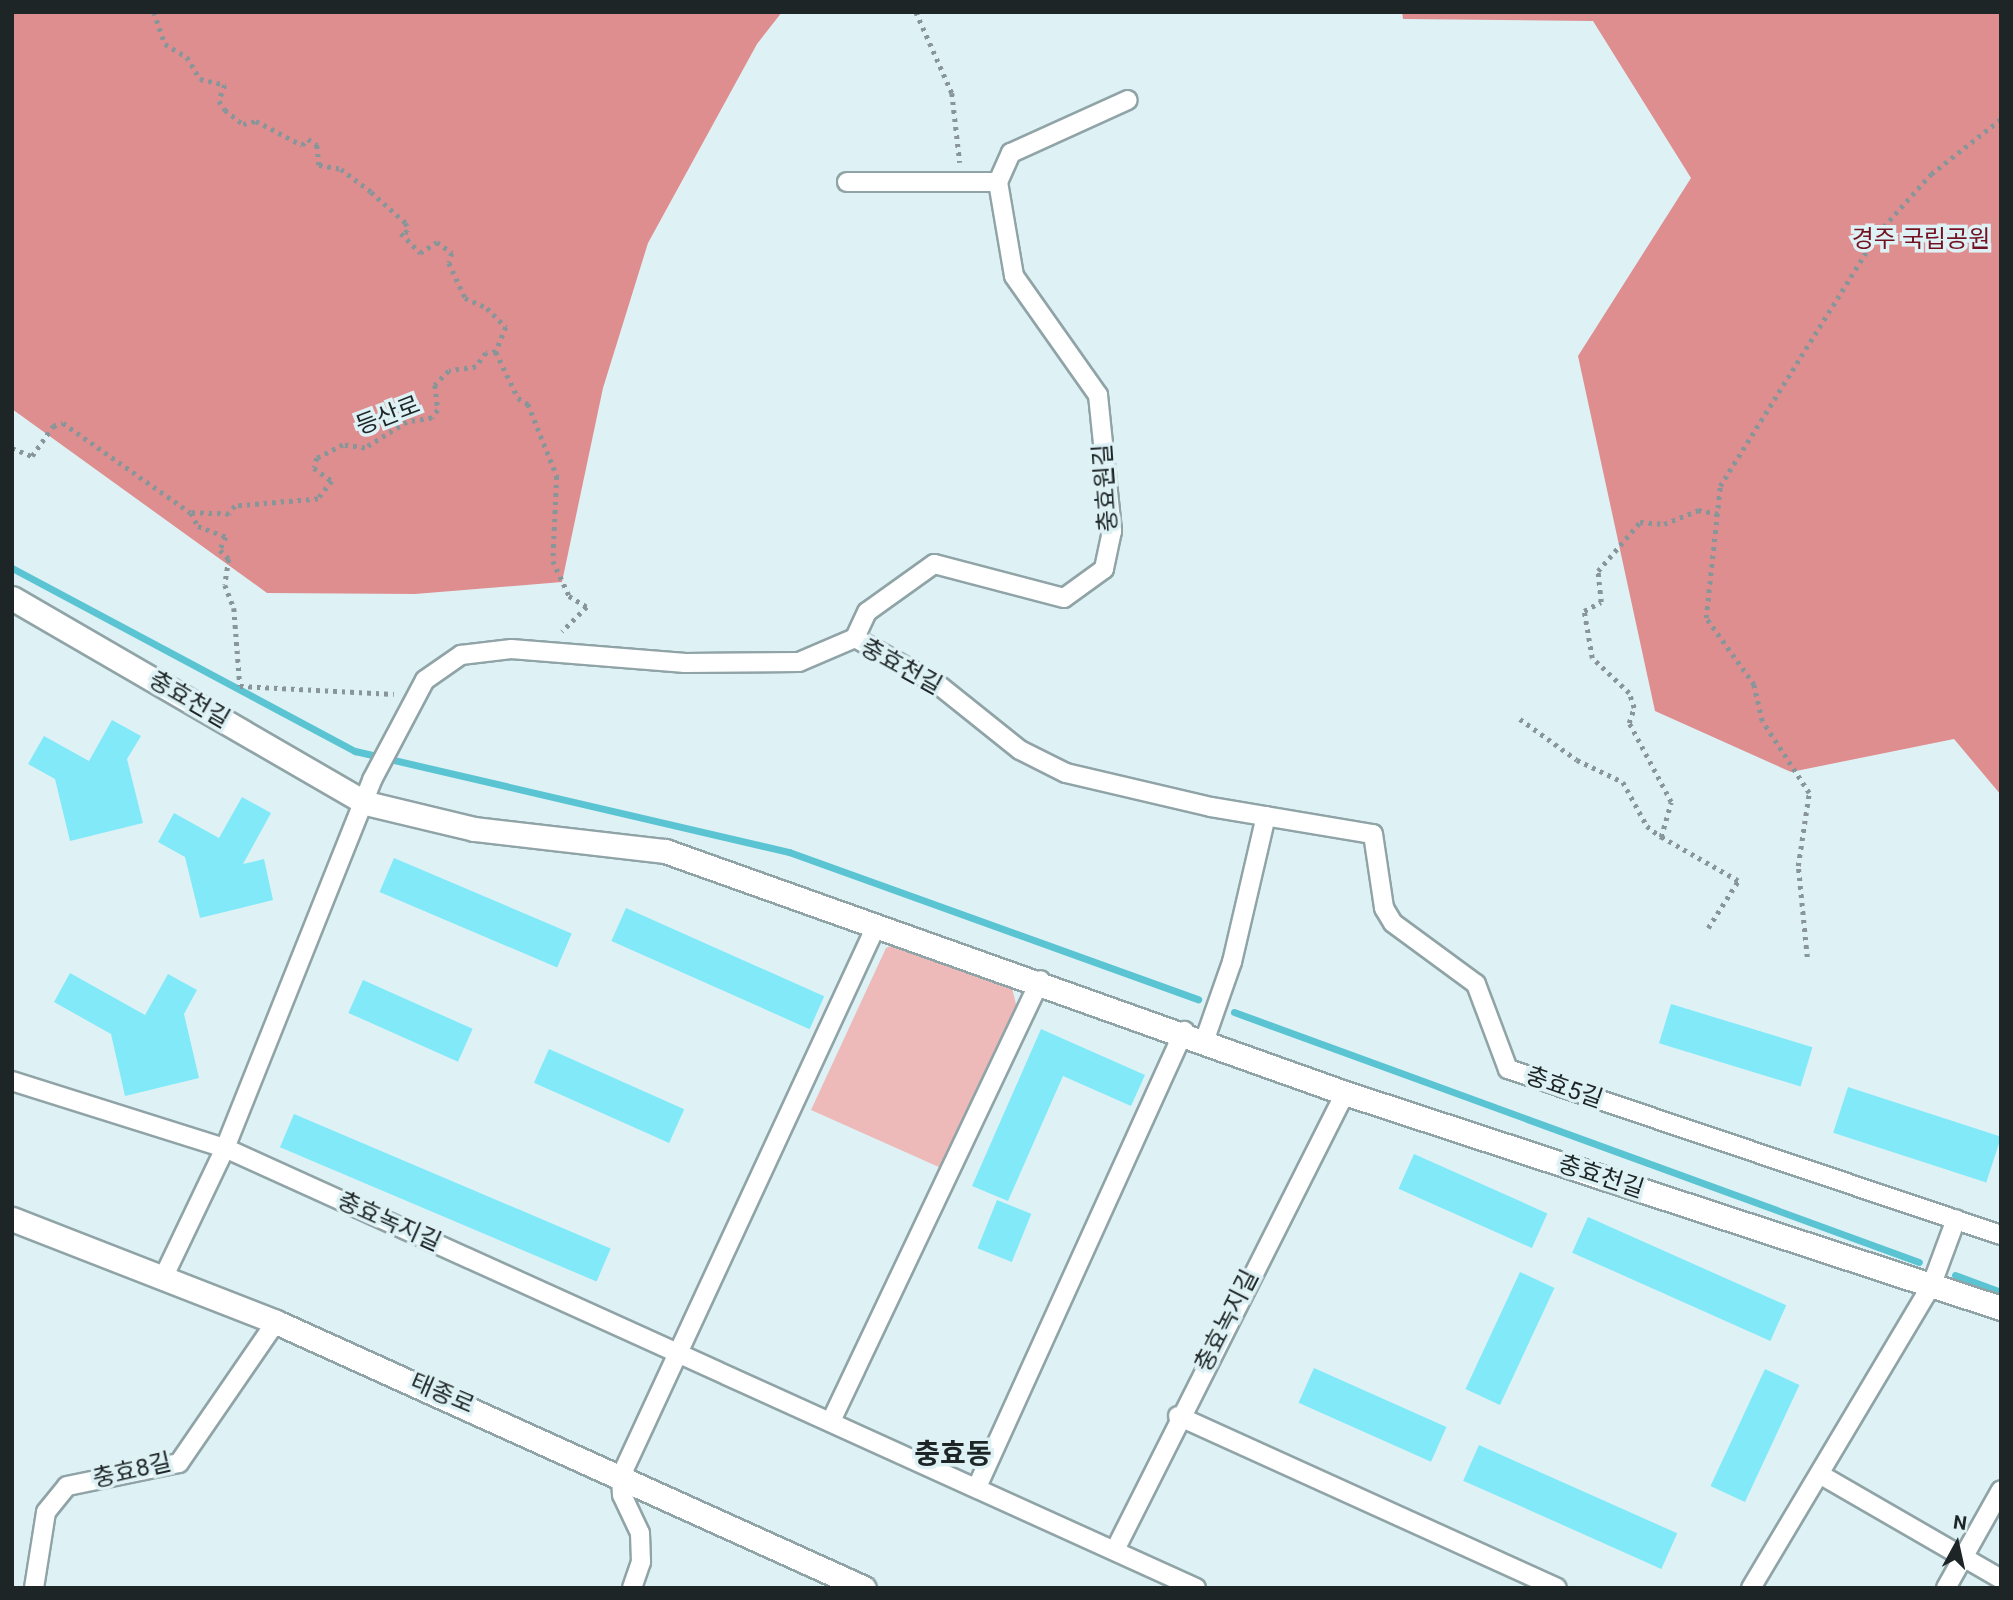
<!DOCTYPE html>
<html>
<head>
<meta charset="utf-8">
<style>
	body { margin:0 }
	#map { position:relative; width:2013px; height:1600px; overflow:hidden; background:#def2f6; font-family:Roboto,"Noto Sans KR",sans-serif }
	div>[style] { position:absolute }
	.green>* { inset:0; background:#eebab9 }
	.forest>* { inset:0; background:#df8e8f }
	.stream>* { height:7px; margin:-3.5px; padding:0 3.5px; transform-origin:3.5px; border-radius:3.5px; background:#5bc4d3 }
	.building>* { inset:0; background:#82e9f9; transform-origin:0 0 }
	.path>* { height:4.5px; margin-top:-2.25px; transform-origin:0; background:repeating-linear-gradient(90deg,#889699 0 3.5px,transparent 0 8.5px) }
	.roads { filter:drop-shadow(2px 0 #90a4a7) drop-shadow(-2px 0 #90a4a7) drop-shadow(0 2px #90a4a7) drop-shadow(0 -2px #90a4a7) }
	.minor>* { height:18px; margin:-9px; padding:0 9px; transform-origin:9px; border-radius:9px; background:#fff }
	.tertiary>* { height:23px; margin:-11.5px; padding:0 11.5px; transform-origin:11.5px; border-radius:11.5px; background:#fff }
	span { translate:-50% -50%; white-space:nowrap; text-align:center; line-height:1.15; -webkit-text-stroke:7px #def2f6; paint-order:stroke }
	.park-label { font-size:24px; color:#731322 }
	.street-label { font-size:24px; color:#1e2526 }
	.quarter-label { font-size:28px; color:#1e2526; font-weight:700 }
	.frame { position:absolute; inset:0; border:14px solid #1e2526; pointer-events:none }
	.north { position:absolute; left:1922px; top:1509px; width:70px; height:70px; -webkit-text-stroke:5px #def2f6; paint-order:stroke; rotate:8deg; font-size:19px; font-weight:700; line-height:28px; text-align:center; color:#1e2526 }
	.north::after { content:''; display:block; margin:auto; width:24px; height:32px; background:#1e2526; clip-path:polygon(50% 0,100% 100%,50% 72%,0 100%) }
</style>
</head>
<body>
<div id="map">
	<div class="green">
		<i style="clip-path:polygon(904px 940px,1010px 980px,1017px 1008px,941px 1168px,811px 1110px,886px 948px)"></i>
	</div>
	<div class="forest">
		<i style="clip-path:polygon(12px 12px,782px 12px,757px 44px,648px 243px,603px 388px,562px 582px,415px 594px,267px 593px,12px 409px)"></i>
		<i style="clip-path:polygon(1402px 12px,2001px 12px,2001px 795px,1954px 739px,1791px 772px,1655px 711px,1578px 356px,1691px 178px,1593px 21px,1403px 19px)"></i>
	</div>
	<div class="stream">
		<i style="left:12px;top:568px;width:389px;rotate:28.1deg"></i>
		<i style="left:355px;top:751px;width:446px;rotate:13.1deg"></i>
		<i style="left:789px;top:852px;width:435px;rotate:19.8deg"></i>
		<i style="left:1234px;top:1012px;width:729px;rotate:20.05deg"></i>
		<i style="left:1955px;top:1275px;width:49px;rotate:20.3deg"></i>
	</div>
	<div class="building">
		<i style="clip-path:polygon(112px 720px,141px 736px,127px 759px,143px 823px,70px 841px,55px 779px,28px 764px,44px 736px,89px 761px)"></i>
		<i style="clip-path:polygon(242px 797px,271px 813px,243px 864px,264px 859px,273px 900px,200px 918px,185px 857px,158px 842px,174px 813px,219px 838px)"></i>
		<i style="left:394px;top:858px;width:193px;height:37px;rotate:23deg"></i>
		<i style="left:626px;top:908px;width:217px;height:36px;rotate:24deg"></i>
		<i style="clip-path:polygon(70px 973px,145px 1015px,168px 974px,197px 990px,184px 1014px,199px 1078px,125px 1096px,111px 1034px,54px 1002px)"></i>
		<i style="left:363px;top:980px;width:120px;height:36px;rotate:24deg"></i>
		<i style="left:1671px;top:1004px;width:148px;height:41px;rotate:17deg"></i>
		<i style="clip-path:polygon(1041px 1029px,1145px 1075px,1131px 1106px,1063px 1076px,1008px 1201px,972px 1186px)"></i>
		<i style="left:549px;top:1049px;width:148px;height:37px;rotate:24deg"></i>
		<i style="left:1848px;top:1087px;width:161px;height:48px;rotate:18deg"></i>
		<i style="left:294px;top:1114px;width:344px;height:36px;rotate:23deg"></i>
		<i style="left:1414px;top:1154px;width:146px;height:38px;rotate:24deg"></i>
		<i style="left:997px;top:1200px;width:37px;height:52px;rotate:22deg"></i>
		<i style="left:1588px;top:1217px;width:217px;height:39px;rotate:24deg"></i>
		<i style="left:1520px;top:1272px;width:38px;height:129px;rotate:25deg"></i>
		<i style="left:1314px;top:1368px;width:145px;height:38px;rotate:24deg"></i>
		<i style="left:1765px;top:1369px;width:38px;height:129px;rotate:25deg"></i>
		<i style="left:1479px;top:1445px;width:217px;height:39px;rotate:24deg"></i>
	</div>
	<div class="path">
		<i style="left:154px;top:12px;width:34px;rotate:71deg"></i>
		<i style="left:165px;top:44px;width:26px;rotate:31deg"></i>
		<i style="left:187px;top:57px;width:26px;rotate:59deg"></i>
		<i style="left:200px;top:79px;width:26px;rotate:13deg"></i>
		<i style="left:225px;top:85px;width:17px;rotate:111deg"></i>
		<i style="left:219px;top:101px;width:11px;rotate:56deg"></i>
		<i style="left:225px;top:110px;width:23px;rotate:38deg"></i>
		<i style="left:243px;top:124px;width:13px;rotate:-13deg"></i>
		<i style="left:256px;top:121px;width:52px;rotate:27.6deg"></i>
		<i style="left:302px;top:145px;width:8px;rotate:-45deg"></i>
		<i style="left:308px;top:139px;width:11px;rotate:34deg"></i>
		<i style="left:317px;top:145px;width:20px;rotate:84deg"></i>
		<i style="left:319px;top:165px;width:22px;rotate:10deg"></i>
		<i style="left:341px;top:169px;width:38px;rotate:37deg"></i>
		<i style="left:371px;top:192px;width:47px;rotate:41.5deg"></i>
		<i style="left:406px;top:223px;width:9px;rotate:77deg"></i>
		<i style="left:408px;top:232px;width:7px;rotate:172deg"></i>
		<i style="left:401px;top:233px;width:28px;rotate:46deg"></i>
		<i style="left:420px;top:253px;width:20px;rotate:-33deg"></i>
		<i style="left:437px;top:242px;width:19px;rotate:36deg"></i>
		<i style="left:452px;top:253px;width:10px;rotate:107deg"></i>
		<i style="left:449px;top:263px;width:38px;rotate:65deg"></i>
		<i style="left:465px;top:298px;width:24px;rotate:24deg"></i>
		<i style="left:487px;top:308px;width:27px;rotate:45deg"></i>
		<i style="left:506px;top:327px;width:27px;rotate:112deg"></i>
		<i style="left:496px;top:352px;width:10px;rotate:174deg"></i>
		<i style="left:486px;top:353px;width:17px;rotate:126deg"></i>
		<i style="left:476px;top:367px;width:27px;rotate:172deg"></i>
		<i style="left:449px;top:371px;width:20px;rotate:135deg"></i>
		<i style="left:435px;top:385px;width:25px;rotate:83deg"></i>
		<i style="left:438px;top:410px;width:10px;rotate:127deg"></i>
		<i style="left:432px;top:418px;width:25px;rotate:171deg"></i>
		<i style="left:407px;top:422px;width:49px;rotate:148.2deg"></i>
		<i style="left:365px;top:448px;width:22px;rotate:-172deg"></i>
		<i style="left:343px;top:445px;width:29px;rotate:153deg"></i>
		<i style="left:317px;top:458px;width:10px;rotate:107deg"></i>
		<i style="left:314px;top:468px;width:22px;rotate:36deg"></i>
		<i style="left:332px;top:481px;width:23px;rotate:128deg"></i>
		<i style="left:318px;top:499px;width:83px;rotate:175.2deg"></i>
		<i style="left:235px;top:506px;width:10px;rotate:127deg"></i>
		<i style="left:229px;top:514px;width:38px;rotate:-178deg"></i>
		<i style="left:191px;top:513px;width:15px;rotate:62deg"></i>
		<i style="left:198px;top:526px;width:30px;rotate:21deg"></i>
		<i style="left:226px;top:537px;width:14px;rotate:115deg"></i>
		<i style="left:220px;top:550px;width:13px;rotate:45deg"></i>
		<i style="left:229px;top:559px;width:26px;rotate:99deg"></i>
		<i style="left:225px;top:585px;width:25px;rotate:69deg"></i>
		<i style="left:234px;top:608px;width:78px;rotate:85.6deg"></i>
		<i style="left:240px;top:686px;width:154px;rotate:3deg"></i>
		<i style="left:916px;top:12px;width:89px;rotate:66deg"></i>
		<i style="left:952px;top:93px;width:70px;rotate:83.5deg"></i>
		<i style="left:496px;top:352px;width:51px;rotate:64.4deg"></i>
		<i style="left:518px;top:398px;width:12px;rotate:31deg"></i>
		<i style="left:528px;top:404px;width:78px;rotate:68.1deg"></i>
		<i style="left:557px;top:476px;width:85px;rotate:92.7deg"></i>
		<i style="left:553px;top:561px;width:38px;rotate:65deg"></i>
		<i style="left:569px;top:596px;width:21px;rotate:31deg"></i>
		<i style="left:587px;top:607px;width:35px;rotate:135deg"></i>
		<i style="left:12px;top:448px;width:22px;rotate:22deg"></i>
		<i style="left:32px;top:456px;width:37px;rotate:-55deg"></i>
		<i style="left:53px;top:426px;width:10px;rotate:-17deg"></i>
		<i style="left:63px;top:423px;width:156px;rotate:35.1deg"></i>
		<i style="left:1520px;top:719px;width:70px;rotate:35.7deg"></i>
		<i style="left:1577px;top:760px;width:51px;rotate:25.6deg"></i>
		<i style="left:1623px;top:782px;width:50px;rotate:61.4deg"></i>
		<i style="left:1647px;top:826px;width:18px;rotate:38deg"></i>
		<i style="left:1708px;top:928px;width:56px;rotate:-57.4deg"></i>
		<i style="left:1738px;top:881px;width:89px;rotate:-150.3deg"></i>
		<i style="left:1661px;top:837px;width:36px;rotate:-74deg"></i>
		<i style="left:1671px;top:802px;width:89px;rotate:-118deg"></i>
		<i style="left:1629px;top:723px;width:16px;rotate:-72deg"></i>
		<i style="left:1634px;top:708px;width:16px;rotate:-108deg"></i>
		<i style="left:1629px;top:693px;width:51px;rotate:-136.6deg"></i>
		<i style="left:1592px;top:658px;width:48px;rotate:-99.7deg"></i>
		<i style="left:1584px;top:611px;width:19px;rotate:-28deg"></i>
		<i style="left:1601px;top:602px;width:31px;rotate:-96deg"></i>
		<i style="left:1598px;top:571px;width:65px;rotate:-49.4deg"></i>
		<i style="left:1640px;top:522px;width:24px;rotate:5deg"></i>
		<i style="left:1664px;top:524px;width:37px;rotate:-22deg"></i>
		<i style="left:1698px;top:510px;width:20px;rotate:11deg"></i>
		<i style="left:1807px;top:957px;width:91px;rotate:-95.6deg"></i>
		<i style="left:1798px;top:866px;width:74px;rotate:-81.4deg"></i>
		<i style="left:1809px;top:793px;width:86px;rotate:-123.1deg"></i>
		<i style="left:1762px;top:721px;width:37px;rotate:-103deg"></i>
		<i style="left:1754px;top:685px;width:82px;rotate:-125.6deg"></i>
		<i style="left:1706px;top:618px;width:133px;rotate:-83.9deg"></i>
		<i style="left:1720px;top:486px;width:298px;rotate:-58deg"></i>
		<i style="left:1878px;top:233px;width:79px;rotate:-48.1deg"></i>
		<i style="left:1931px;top:174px;width:89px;rotate:-38.2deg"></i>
	</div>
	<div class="roads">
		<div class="minor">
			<i style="left:847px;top:182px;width:151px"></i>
			<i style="left:998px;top:182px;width:95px;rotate:80.3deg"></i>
			<i style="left:1014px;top:276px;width:146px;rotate:54.8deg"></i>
			<i style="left:1098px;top:395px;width:137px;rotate:84.1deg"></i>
			<i style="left:1112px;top:531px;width:39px;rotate:102deg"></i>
			<i style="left:1104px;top:569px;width:49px;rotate:144.1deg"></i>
			<i style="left:1064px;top:598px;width:134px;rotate:-165.3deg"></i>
			<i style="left:934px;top:564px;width:82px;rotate:144.4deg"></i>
			<i style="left:867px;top:612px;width:29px;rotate:115deg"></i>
			<i style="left:998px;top:182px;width:32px;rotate:-66deg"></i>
			<i style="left:1011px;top:153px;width:128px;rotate:-24.4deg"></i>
			<i style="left:1205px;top:1039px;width:82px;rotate:-70.7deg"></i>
			<i style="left:1232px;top:962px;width:150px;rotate:-76.9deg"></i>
			<i style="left:12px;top:1081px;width:223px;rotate:17.5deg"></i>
			<i style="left:225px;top:1148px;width:1066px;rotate:24.38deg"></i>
			<i style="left:165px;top:1274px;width:140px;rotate:-64.5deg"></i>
			<i style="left:225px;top:1148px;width:396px;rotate:-68.2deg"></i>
			<i style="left:372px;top:780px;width:113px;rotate:-62.1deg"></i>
			<i style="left:425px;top:680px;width:44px;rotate:-34.8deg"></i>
			<i style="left:461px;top:655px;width:50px;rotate:-6.8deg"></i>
			<i style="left:511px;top:649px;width:175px;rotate:4.6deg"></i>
			<i style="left:685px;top:663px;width:114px;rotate:-0.5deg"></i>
			<i style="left:799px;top:662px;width:61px;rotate:-23.2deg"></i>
			<i style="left:855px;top:638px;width:98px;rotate:29.5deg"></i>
			<i style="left:940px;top:686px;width:102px;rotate:38.7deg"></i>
			<i style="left:1020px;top:750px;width:51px;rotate:26.6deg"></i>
			<i style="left:1066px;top:773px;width:149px;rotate:13.2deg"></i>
			<i style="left:1211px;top:807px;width:164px;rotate:9.5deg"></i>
			<i style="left:1373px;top:834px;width:75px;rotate:81.5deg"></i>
			<i style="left:1384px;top:908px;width:17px;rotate:59deg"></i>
			<i style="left:1393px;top:923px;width:103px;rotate:36.3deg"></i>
			<i style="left:1476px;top:984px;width:91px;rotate:69.4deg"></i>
			<i style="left:1508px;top:1069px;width:520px;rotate:18.61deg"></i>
			<i style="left:1178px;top:1416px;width:416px;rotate:24.4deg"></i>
			<i style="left:831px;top:1421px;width:488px;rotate:-64.6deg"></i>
			<i style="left:1821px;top:1475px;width:208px;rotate:30deg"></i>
			<i style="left:977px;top:1487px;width:501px;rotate:-65.58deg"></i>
			<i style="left:1115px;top:1550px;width:512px;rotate:-63.28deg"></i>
			<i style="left:34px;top:1588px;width:77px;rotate:-81deg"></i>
			<i style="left:46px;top:1512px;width:33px;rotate:-51deg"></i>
			<i style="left:67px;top:1486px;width:114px;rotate:-11.6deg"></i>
			<i style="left:179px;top:1463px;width:171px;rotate:-55.5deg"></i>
			<i style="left:632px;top:1588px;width:28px;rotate:-71deg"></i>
			<i style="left:641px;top:1562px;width:29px;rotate:-92deg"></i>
			<i style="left:640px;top:1533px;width:42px;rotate:-115.3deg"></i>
			<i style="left:622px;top:1495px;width:19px;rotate:-93deg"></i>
			<i style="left:621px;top:1476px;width:608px;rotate:-65.12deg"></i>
			<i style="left:1751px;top:1588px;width:354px;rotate:-59.2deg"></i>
			<i style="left:1932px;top:1284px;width:69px;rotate:-69.7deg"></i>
			<i style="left:1946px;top:1588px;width:112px;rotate:-60.7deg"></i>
		</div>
		<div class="tertiary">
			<i style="left:12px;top:598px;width:409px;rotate:30.1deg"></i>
			<i style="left:366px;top:803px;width:111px;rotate:13.5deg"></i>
			<i style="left:474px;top:829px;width:192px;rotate:6.6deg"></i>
			<i style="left:665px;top:851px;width:722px;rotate:19.59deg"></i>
			<i style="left:1345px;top:1093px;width:690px;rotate:18.15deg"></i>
			<i style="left:12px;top:1219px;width:283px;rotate:21.3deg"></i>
			<i style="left:276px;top:1322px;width:645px;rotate:24.34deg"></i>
		</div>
	</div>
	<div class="park-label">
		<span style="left:1921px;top:240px">경주 국립공원</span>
	</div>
	<div class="street-label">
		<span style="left:388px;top:416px;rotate:-21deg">등산로</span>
		<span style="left:1106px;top:488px;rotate:-94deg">충효원길</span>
		<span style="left:901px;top:667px;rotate:29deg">충효천길</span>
		<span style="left:189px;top:700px;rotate:30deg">충효천길</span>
		<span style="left:1564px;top:1088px;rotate:19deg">충효5길</span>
		<span style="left:1601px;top:1177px;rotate:18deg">충효천길</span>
		<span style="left:389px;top:1222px;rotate:24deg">충효녹지길</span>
		<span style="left:1227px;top:1321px;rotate:-63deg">충효녹지길</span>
		<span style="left:442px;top:1394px;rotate:23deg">태종로</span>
		<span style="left:132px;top:1471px;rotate:-13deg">충효8길</span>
	</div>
	<div class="quarter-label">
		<span style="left:953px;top:1454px">충효동</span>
	</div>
	<div class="frame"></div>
	<div class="north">N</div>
</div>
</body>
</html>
